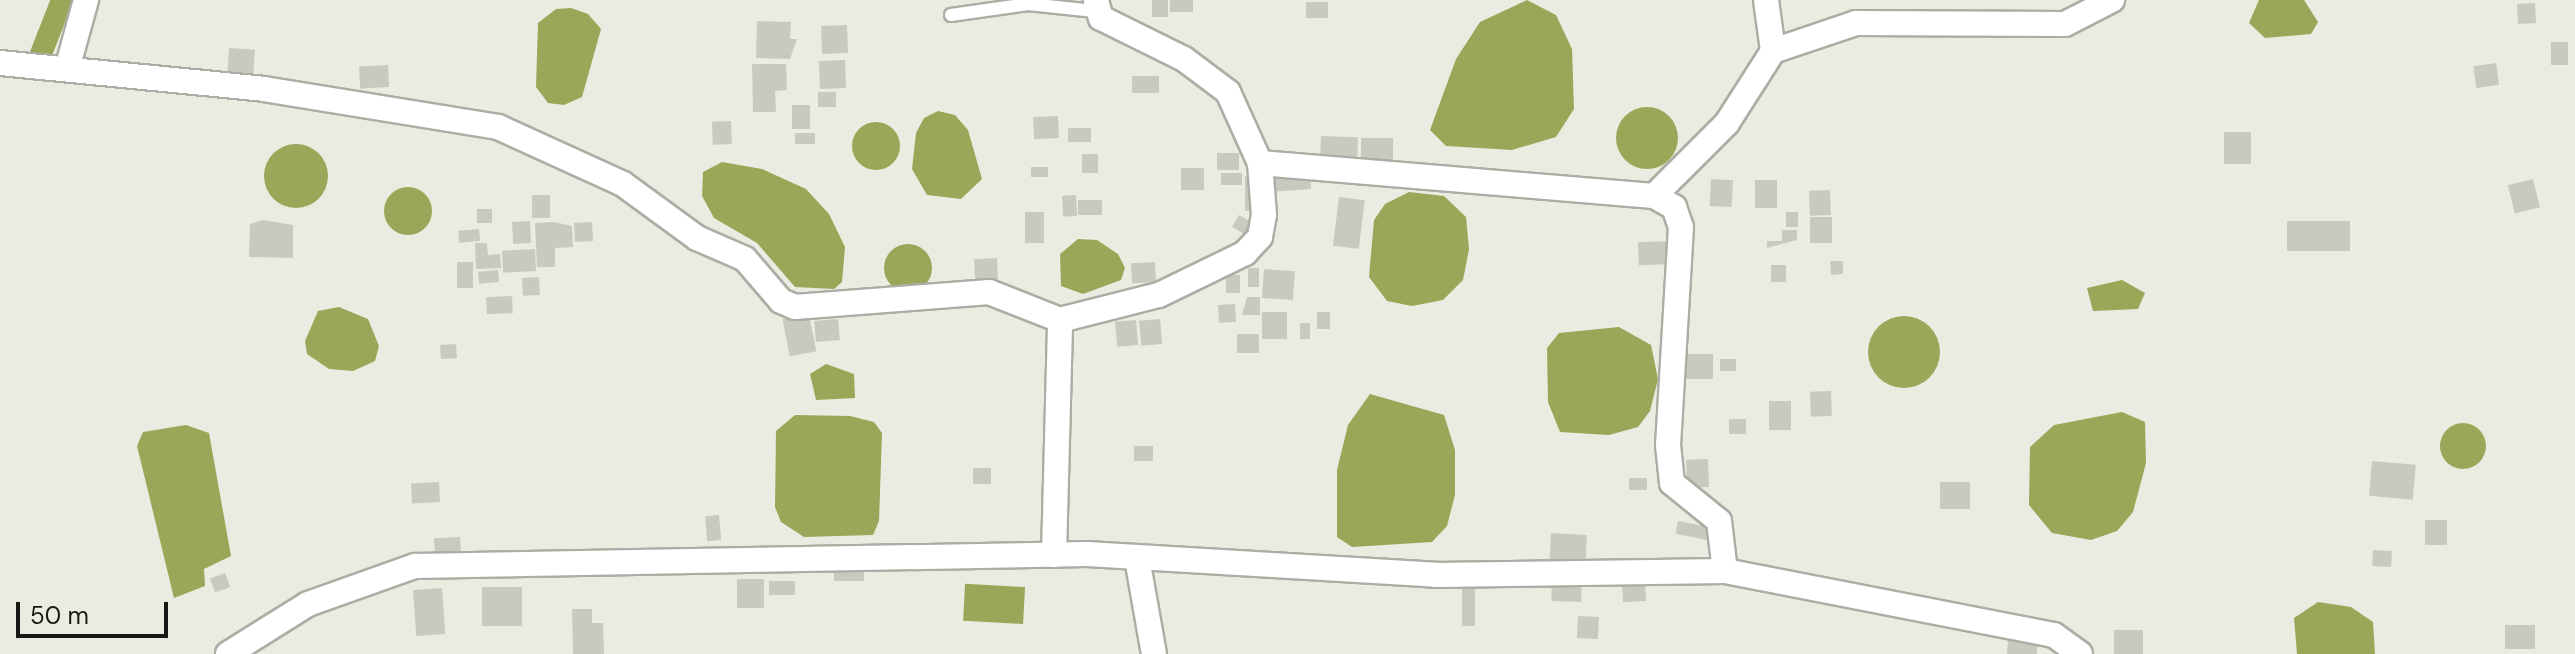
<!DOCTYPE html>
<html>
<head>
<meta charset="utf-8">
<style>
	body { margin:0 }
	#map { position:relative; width:2575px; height:654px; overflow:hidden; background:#eaece1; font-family:"DM Sans",sans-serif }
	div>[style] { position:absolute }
	.water>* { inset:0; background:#9aa759; transform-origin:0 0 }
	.round { border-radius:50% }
	.canal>* { height:22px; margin:-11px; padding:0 11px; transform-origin:11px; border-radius:11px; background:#9aa759 }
	.building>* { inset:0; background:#c8cabf; transform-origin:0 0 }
	.roads { filter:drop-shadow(2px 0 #abaea4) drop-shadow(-2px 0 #abaea4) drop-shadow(0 2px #abaea4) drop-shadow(0 -2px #abaea4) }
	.lane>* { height:12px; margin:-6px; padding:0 6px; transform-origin:6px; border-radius:6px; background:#fff }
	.street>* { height:24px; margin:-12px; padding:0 12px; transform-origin:12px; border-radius:12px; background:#fff }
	span { translate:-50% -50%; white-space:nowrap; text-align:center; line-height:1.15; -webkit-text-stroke:8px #eaece1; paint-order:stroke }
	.scale { position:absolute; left:16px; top:602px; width:152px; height:36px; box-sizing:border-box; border:4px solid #181915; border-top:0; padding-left:10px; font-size:24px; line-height:28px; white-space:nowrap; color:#181915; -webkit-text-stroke:6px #eaece1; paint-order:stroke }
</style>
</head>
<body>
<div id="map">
	<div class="water">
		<i style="clip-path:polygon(1527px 0,1556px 15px,1572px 49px,1574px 109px,1556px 137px,1512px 150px,1446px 146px,1430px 130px,1456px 59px,1480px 22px)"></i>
		<i style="clip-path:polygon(2259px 0,2304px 0,2318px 22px,2311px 34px,2265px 38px,2249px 23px)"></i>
		<i style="clip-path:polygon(571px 8px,588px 14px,601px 29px,582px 97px,564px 105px,548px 103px,536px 87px,538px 23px,556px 9px)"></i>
		<i class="round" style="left:1616px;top:107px;width:62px;height:62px"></i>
		<i style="clip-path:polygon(938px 111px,955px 115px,968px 130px,982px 179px,961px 199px,927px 195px,912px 169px,916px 133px,924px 118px)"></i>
		<i class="round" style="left:852px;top:122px;width:48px;height:48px"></i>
		<i class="round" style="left:264px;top:144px;width:64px;height:64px"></i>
		<i style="clip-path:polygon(722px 162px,762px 169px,806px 189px,829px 214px,845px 247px,842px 282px,834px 289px,795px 287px,757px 243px,714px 218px,702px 196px,703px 172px)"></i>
		<i class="round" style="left:384px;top:187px;width:48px;height:48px"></i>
		<i style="clip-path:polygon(1409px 192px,1444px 196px,1466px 217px,1469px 249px,1463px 280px,1443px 300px,1412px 306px,1387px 301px,1369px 277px,1374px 220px,1385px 204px)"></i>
		<i style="clip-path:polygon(1078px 239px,1097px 240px,1118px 254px,1125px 268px,1121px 280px,1083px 294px,1061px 286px,1060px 254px)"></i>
		<i class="round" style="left:884px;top:244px;width:48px;height:48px"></i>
		<i style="clip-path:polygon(2122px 280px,2145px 293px,2138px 309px,2093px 311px,2087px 288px)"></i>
		<i style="clip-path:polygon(339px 307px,368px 319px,379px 346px,375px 361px,353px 371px,329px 369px,307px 354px,305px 341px,318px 311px)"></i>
		<i class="round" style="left:1868px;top:316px;width:72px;height:72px"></i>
		<i style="clip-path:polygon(1619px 327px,1651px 345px,1658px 379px,1650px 411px,1638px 427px,1609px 435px,1560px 432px,1548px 402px,1547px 348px,1559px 333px)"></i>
		<i style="clip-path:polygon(826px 364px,854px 374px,855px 398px,816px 400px,810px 374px)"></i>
		<i style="clip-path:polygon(1370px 394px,1444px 415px,1455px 450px,1455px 495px,1447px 526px,1432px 542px,1352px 547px,1337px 537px,1337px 470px,1348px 425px)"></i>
		<i style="clip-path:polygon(2122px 412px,2145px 422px,2146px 463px,2133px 512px,2117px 531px,2091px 540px,2052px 533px,2029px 505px,2030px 447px,2054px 425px)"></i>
		<i style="clip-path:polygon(795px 415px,850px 416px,874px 422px,882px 433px,879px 521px,873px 535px,804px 537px,781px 522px,775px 507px,776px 431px)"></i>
		<i class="round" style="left:2440px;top:423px;width:46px;height:46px"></i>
		<i style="clip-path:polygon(186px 425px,209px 433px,231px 556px,204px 569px,205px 586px,174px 598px,137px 446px,143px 432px)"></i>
		<i style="left:1025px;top:587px;width:37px;height:60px;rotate:93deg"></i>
		<i style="clip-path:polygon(2318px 602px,2351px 607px,2373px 622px,2375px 654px,2297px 654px,2294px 618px)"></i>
	</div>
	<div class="canal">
		<i style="left:35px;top:69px;width:74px;rotate:-68.6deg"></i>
	</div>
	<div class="building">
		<i style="left:1152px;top:0;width:16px;height:17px"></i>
		<i style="left:1170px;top:0;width:23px;height:12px"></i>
		<i style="left:1306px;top:2px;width:22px;height:16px"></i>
		<i style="left:2535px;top:3px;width:20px;height:18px;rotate:87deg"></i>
		<i style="clip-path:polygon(757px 21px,791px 22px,790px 39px,797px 39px,790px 59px,756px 58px)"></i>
		<i style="left:847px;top:25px;width:28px;height:26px;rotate:88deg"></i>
		<i style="left:2551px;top:42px;width:17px;height:23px"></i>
		<i style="left:229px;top:48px;width:26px;height:35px;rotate:4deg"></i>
		<i style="left:845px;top:60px;width:28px;height:26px;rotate:88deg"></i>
		<i style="left:2496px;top:63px;width:22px;height:23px;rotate:82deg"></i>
		<i style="clip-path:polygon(752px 64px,786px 64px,787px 90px,775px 91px,776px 112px,753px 112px)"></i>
		<i style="left:388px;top:65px;width:22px;height:29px;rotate:87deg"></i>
		<i style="left:1132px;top:76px;width:27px;height:17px"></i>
		<i style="left:818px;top:92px;width:18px;height:15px"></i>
		<i style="left:792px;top:105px;width:18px;height:24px"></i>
		<i style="left:1058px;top:116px;width:22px;height:25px;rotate:87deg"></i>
		<i style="left:731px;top:121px;width:23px;height:19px;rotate:88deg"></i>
		<i style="left:1091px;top:128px;width:14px;height:23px;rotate:90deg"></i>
		<i style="left:2224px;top:132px;width:27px;height:32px"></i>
		<i style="left:795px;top:133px;width:20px;height:11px"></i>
		<i style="left:1321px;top:136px;width:37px;height:23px;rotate:2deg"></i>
		<i style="left:1361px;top:138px;width:32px;height:23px"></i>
		<i style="left:1217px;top:153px;width:22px;height:17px"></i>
		<i style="left:1082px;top:154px;width:16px;height:19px"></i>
		<i style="left:1048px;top:167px;width:10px;height:17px;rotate:90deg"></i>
		<i style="left:1181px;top:168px;width:23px;height:22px"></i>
		<i style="left:1221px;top:173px;width:21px;height:12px"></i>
		<i style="left:1310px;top:173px;width:16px;height:35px;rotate:86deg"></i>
		<i style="left:1245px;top:176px;width:14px;height:35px"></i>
		<i style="left:1711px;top:179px;width:22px;height:27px;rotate:3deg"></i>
		<i style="left:2533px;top:179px;width:29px;height:26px;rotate:76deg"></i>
		<i style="left:1755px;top:180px;width:22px;height:28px"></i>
		<i style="left:1830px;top:190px;width:25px;height:21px;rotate:88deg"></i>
		<i style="left:532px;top:195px;width:18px;height:23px"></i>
		<i style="left:1076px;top:195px;width:21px;height:14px;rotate:87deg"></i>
		<i style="left:1339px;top:197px;width:26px;height:49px;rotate:7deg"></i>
		<i style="left:1102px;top:200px;width:15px;height:24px;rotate:90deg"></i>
		<i style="left:477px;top:209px;width:15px;height:14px"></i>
		<i style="left:1025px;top:212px;width:19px;height:31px"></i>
		<i style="left:1786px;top:212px;width:12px;height:15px"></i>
		<i style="left:1239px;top:215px;width:16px;height:14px;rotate:30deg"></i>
		<i style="left:1810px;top:217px;width:22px;height:26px"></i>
		<i style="clip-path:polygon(263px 220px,293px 225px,293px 258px,249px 257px,250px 224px)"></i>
		<i style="left:530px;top:221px;width:22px;height:18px;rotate:87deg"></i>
		<i style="left:2350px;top:221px;width:30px;height:63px;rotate:90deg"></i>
		<i style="clip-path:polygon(554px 222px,572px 226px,573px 247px,555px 248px,555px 267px,537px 267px,535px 223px)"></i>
		<i style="left:592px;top:222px;width:19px;height:18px;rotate:87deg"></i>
		<i style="left:479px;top:229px;width:12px;height:21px;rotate:85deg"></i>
		<i style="clip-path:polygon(1782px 230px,1797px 230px,1797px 240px,1767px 248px,1767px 241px,1782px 241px)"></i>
		<i style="left:1671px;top:241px;width:23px;height:33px;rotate:88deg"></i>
		<i style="clip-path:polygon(475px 243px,487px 243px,488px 255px,500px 254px,501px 268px,476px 269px)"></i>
		<i style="left:535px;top:249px;width:22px;height:33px;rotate:87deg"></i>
		<i style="left:997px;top:258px;width:21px;height:23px;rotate:87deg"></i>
		<i style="clip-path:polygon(1830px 261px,1843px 261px,1843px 274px,1831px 275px)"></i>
		<i style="left:457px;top:262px;width:16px;height:26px"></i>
		<i style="left:1155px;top:262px;width:20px;height:24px;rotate:87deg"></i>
		<i style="left:1771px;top:265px;width:15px;height:17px"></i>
		<i style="left:1248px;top:268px;width:11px;height:19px"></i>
		<i style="left:1264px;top:269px;width:31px;height:29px;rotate:4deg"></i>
		<i style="left:498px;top:270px;width:12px;height:20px;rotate:85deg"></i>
		<i style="left:1226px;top:275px;width:14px;height:18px"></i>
		<i style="left:539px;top:277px;width:18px;height:17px;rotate:87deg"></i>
		<i style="left:512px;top:296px;width:17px;height:26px;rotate:87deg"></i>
		<i style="clip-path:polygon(1247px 297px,1260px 297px,1260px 315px,1242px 315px)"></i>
		<i style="left:1235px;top:304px;width:18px;height:17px;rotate:87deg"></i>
		<i style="left:1262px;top:312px;width:25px;height:27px"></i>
		<i style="left:1317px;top:312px;width:13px;height:17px"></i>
		<i style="left:809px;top:314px;width:38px;height:27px;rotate:79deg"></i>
		<i style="left:838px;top:319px;width:21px;height:24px;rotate:85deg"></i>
		<i style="left:1160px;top:319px;width:25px;height:21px;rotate:85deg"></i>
		<i style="left:1136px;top:320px;width:25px;height:21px;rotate:85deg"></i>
		<i style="left:1300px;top:323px;width:10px;height:16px"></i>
		<i style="left:1237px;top:334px;width:22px;height:19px"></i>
		<i style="left:456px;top:344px;width:14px;height:16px;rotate:86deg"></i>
		<i style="left:1713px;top:354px;width:25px;height:31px;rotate:90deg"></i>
		<i style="left:1736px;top:359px;width:12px;height:16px;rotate:90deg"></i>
		<i style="left:1831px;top:391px;width:25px;height:21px;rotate:88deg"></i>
		<i style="left:1769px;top:401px;width:22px;height:29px"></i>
		<i style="left:1729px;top:419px;width:17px;height:15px"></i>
		<i style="left:1134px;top:446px;width:19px;height:15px"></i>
		<i style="left:1708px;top:459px;width:28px;height:22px;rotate:88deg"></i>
		<i style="left:2372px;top:461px;width:44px;height:35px;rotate:5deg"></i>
		<i style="left:973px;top:468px;width:18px;height:16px"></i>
		<i style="left:1629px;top:478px;width:18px;height:12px"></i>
		<i style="left:439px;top:482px;width:20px;height:28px;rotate:87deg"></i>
		<i style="left:1940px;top:482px;width:30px;height:27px"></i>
		<i style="left:719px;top:515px;width:25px;height:14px;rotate:85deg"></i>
		<i style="left:2425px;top:520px;width:22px;height:25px"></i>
		<i style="left:1678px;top:521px;width:36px;height:13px;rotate:11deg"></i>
		<i style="left:1551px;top:533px;width:36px;height:38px;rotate:3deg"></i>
		<i style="left:460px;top:537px;width:19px;height:26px;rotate:87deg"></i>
		<i style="left:2373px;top:550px;width:19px;height:16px;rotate:3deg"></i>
		<i style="left:834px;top:563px;width:30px;height:18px"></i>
		<i style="left:225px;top:573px;width:15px;height:16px;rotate:70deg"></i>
		<i style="left:1552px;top:578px;width:30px;height:23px;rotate:2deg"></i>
		<i style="left:737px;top:579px;width:27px;height:29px"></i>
		<i style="left:769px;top:581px;width:26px;height:14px"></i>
		<i style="left:1645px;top:581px;width:20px;height:23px;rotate:87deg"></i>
		<i style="left:1462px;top:586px;width:13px;height:40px"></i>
		<i style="left:482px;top:587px;width:40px;height:39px"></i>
		<i style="left:442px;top:588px;width:46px;height:29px;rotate:86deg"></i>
		<i style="clip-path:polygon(572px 609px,592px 609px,592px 623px,603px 623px,604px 654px,573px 654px)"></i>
		<i style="left:1578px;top:616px;width:21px;height:22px;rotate:3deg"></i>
		<i style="left:2505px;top:625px;width:30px;height:24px"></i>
		<i style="left:2143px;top:630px;width:24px;height:29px;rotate:90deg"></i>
		<i style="clip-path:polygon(2008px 639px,2037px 641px,2037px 654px,2007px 654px)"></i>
	</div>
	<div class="roads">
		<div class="lane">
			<i style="left:951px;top:15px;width:78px;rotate:-8.1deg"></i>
			<i style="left:1028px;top:4px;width:67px;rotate:6deg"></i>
		</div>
		<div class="street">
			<i style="left:1766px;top:0;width:51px;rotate:82.2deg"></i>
			<i style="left:0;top:63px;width:265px;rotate:5.6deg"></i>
			<i style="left:264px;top:89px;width:237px;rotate:9.2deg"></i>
			<i style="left:498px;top:127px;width:137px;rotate:24.5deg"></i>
			<i style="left:623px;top:184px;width:92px;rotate:36.1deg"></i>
			<i style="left:697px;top:238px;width:52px;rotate:23.6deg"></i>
			<i style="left:745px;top:259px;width:55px;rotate:49.4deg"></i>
			<i style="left:781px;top:301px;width:15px;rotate:23deg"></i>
			<i style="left:795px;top:307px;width:195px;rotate:-4.4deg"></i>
			<i style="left:989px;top:292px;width:76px;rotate:21.5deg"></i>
			<i style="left:1060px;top:320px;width:102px;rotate:-14.2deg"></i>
			<i style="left:1159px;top:295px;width:96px;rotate:-26deg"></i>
			<i style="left:1245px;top:253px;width:22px;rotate:-47deg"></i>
			<i style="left:1260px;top:237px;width:22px;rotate:-80deg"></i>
			<i style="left:1264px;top:215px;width:52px;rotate:-94.4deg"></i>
			<i style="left:1260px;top:163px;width:78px;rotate:-114.3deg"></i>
			<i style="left:1228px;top:92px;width:55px;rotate:-143.1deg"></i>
			<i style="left:1184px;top:59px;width:93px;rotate:-153.7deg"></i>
			<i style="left:1101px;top:18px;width:19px;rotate:-106deg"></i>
			<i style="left:67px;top:69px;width:72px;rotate:-74.6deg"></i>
			<i style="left:1260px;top:163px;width:395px;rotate:4.8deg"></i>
			<i style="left:1654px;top:196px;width:103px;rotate:-45deg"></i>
			<i style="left:1727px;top:123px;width:85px;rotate:-57.4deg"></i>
			<i style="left:1773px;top:51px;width:88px;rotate:-18.6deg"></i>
			<i style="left:1856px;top:23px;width:209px;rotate:0.3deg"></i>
			<i style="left:2065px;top:24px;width:53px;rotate:-27.1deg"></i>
			<i style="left:1654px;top:196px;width:23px;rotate:29deg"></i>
			<i style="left:1674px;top:207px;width:21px;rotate:71deg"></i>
			<i style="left:1681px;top:227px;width:218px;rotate:93.4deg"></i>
			<i style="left:1668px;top:445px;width:38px;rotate:84deg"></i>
			<i style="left:1672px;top:483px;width:60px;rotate:39deg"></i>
			<i style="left:1719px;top:521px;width:50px;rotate:83.2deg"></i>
			<i style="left:1054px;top:555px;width:235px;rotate:-88.5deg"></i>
			<i style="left:1137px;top:558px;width:97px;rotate:80deg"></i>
			<i style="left:228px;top:654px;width:94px;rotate:-32deg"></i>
			<i style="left:308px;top:604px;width:114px;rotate:-19.6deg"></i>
			<i style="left:415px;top:566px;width:672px;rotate:-1.02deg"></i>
			<i style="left:1087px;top:554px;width:350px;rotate:3.4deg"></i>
			<i style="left:1436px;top:575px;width:289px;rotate:-0.8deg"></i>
			<i style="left:1725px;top:571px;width:335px;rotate:11deg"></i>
			<i style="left:2054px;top:635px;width:32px;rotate:36deg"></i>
		</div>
	</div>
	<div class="scale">50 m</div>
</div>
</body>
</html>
